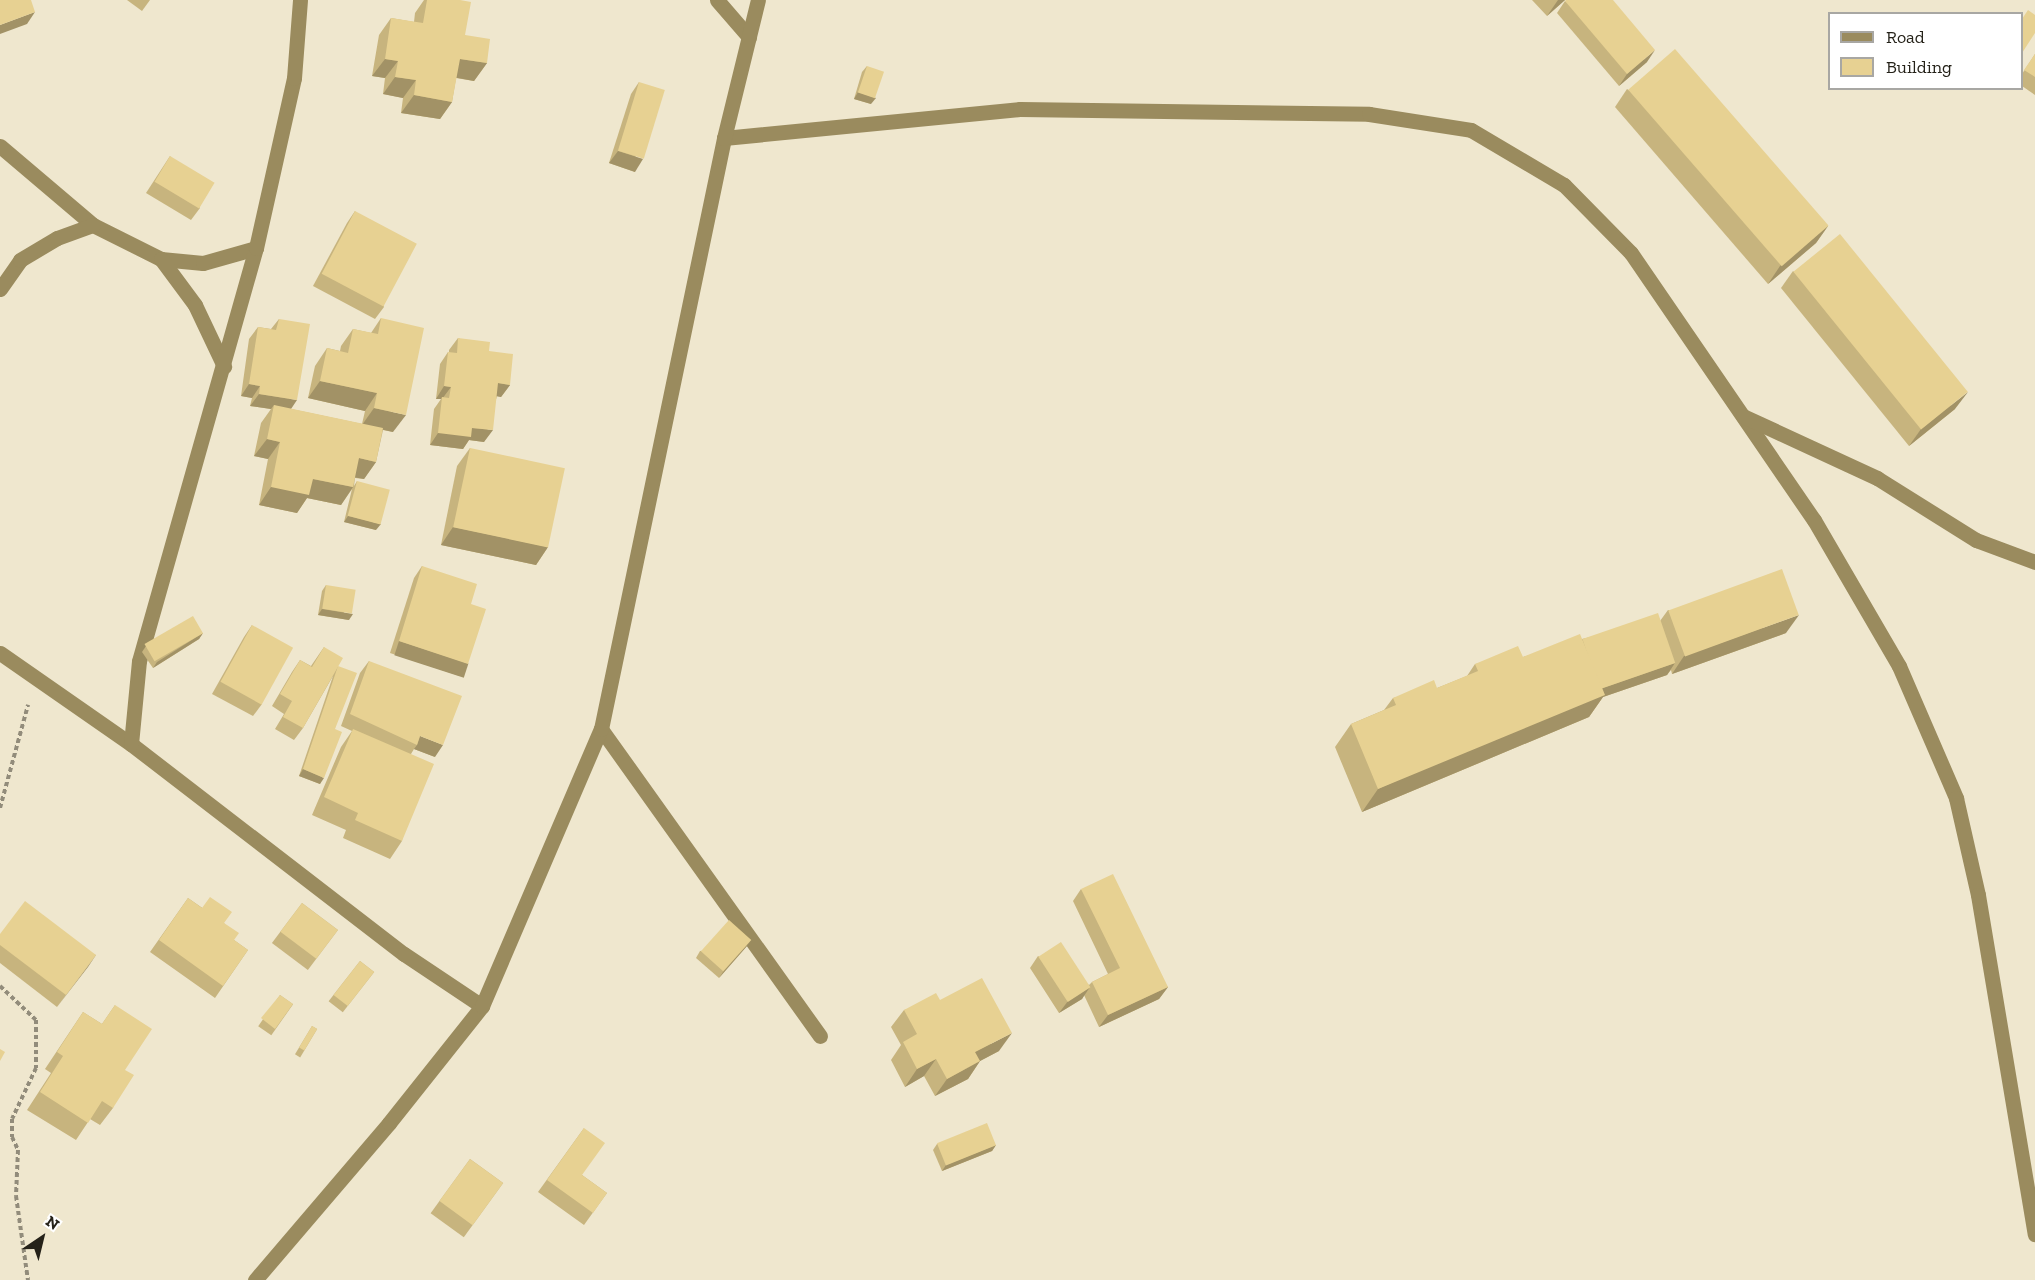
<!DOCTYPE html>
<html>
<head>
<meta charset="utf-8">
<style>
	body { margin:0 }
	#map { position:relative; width:2035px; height:1280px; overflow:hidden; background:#efe7ce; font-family:"Zilla Slab",serif }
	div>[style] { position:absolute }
	.path>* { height:4px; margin-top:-2px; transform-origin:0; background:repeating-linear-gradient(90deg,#928c7b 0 4.5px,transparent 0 7.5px) }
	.minor>* { height:15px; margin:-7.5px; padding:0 7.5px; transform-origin:7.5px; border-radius:7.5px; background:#9a8b5e }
	.wall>* { inset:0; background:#c7b47e; transform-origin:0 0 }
	.shaded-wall>* { inset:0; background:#a29266; transform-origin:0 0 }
	.building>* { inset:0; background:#e7d192; transform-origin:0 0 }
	span { translate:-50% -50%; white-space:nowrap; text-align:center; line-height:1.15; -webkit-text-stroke:4.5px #fff; paint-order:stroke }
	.legend { position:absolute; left:1828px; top:12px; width:195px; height:78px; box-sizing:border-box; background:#fff; border:2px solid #a8a7a3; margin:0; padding:8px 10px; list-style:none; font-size:18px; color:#252219 }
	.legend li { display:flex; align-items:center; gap:12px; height:30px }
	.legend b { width:30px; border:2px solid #a8a7a3 }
	.north { position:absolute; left:12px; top:1208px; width:60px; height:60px; -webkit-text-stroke:4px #fff; paint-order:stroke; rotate:35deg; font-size:16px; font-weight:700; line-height:24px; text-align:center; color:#252219 }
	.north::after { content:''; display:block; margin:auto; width:21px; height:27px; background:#252219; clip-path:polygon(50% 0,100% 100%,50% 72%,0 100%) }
</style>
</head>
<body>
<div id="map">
	<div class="path">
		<i style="left:0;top:808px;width:107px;rotate:-74.8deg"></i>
		<i style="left:0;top:986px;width:50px;rotate:43.4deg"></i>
		<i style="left:36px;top:1020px;width:48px;rotate:90deg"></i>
		<i style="left:36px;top:1068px;width:56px;rotate:115.2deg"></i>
		<i style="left:12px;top:1119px;width:18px;rotate:90deg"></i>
		<i style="left:12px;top:1137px;width:14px;rotate:65deg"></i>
		<i style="left:18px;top:1150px;width:46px;rotate:92.5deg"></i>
		<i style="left:16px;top:1196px;width:85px;rotate:81.9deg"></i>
	</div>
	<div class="minor">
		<i style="left:717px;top:0;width:49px;rotate:49.1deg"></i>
		<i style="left:724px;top:138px;width:297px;rotate:-5.6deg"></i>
		<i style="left:1020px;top:109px;width:349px;rotate:0.8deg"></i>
		<i style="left:1369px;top:114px;width:103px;rotate:8.9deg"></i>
		<i style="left:1471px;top:130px;width:108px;rotate:30.6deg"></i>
		<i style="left:1564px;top:185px;width:95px;rotate:45.4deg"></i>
		<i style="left:1631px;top:253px;width:324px;rotate:55.6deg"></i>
		<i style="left:1814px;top:520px;width:169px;rotate:59.8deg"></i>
		<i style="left:1899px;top:666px;width:144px;rotate:66.6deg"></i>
		<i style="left:1956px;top:798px;width:99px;rotate:77.2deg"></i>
		<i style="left:1978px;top:895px;width:344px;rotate:80.5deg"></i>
		<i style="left:0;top:146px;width:122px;rotate:40.3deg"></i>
		<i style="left:93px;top:225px;width:76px;rotate:26.6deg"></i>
		<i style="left:161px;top:259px;width:42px;rotate:5.4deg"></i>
		<i style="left:203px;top:263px;width:55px;rotate:-15.8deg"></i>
		<i style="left:161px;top:259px;width:57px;rotate:53.5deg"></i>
		<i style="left:195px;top:305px;width:68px;rotate:64.6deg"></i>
		<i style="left:0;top:289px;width:35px;rotate:-55deg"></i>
		<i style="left:20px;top:260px;width:43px;rotate:-30.7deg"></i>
		<i style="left:57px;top:238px;width:38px;rotate:-20deg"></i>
		<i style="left:1743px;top:416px;width:148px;rotate:24.8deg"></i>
		<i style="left:1877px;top:478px;width:117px;rotate:32.1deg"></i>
		<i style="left:1976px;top:540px;width:63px;rotate:20.4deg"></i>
		<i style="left:0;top:653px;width:160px;rotate:34.8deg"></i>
		<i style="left:131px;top:744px;width:344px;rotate:37.6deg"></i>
		<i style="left:404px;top:954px;width:94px;rotate:33.7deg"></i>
		<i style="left:601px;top:729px;width:377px;rotate:54.5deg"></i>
		<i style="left:131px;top:744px;width:83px;rotate:-84.5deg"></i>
		<i style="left:139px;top:661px;width:429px;rotate:-74.2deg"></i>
		<i style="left:256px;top:248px;width:174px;rotate:-77.4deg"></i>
		<i style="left:294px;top:78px;width:78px;rotate:-85.6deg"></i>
		<i style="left:255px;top:1280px;width:206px;rotate:-49.5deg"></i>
		<i style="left:389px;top:1123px;width:149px;rotate:-51.5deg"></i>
		<i style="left:482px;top:1006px;width:301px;rotate:-66.8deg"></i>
		<i style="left:601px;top:729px;width:604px;rotate:-78.24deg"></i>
		<i style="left:724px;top:138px;width:142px;rotate:-76.2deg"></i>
	</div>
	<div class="wall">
		<i style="clip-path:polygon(127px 0,150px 0,142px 11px)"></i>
		<i style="clip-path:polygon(424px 0,460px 0,465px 35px,487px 63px,474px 81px,456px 78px,452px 102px,440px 119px,401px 113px,403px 98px,383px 94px,385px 78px,372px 76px,379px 35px,391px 18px,414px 22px,415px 13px)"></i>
		<i style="clip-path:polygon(1532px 0,1565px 0,1547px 16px)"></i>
		<i style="clip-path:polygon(1565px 1px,1647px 62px,1619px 86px,1557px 13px)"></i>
		<i style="clip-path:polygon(2035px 54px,2035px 95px,2022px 86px,2022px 74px)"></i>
		<i style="clip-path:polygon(867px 66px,871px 104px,854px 99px,862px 72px)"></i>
		<i style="clip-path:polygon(639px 82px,635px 172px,609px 163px,631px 94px)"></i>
		<i style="clip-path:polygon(1627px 89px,1828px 226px,1816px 243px,1768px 284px,1615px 107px)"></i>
		<i style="clip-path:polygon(170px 156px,200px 208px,191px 220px,146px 193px)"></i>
		<i style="clip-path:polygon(355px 211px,384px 307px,375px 319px,313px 286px,347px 223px)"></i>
		<i style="clip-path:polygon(1793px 271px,1955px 409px,1909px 446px,1781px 288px)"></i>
		<i style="clip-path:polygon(381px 318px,393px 432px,383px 430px,376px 462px,364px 479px,355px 478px,354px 486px,357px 481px,376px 530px,344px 522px,352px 489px,341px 505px,307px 498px,297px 513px,259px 505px,268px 459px,254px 456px,261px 423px,271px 409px,250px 406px,252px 398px,241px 396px,249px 339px,258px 327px,271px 329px,279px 319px,291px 409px,362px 424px,365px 411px,308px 398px,315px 366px,327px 348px,340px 351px,341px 346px,353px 329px,371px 333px)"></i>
		<i style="clip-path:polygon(458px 338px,489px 351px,510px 385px,501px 397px,497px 396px,484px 442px,469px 440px,463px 449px,430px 445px,434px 409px,441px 399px,436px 399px,440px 364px,448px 352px,449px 352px,449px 350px)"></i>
		<i style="clip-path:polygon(470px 448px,548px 547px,536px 565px,441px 545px,457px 466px)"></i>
		<i style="clip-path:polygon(422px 566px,471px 604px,460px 676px,390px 653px,414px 578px)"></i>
		<i style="clip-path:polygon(326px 585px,349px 620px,318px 615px,322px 591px)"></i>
		<i style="clip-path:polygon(1668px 610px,1786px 633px,1672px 674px,1671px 670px,1667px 675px,1603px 697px,1589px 717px,1362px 812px,1335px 747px,1351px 724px,1384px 710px,1393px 698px,1437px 688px,1467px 676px,1475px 664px,1523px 657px,1582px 639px,1660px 621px)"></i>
		<i style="clip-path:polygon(252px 625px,262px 704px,253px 716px,212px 694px,244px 637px)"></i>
		<i style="clip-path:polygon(203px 633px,199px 639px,153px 668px,142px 652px,146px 646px)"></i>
		<i style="clip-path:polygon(324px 647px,338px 666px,335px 729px,320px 784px,299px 776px,333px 676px,303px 728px,294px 740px,275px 729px,284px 714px,272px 706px,292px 672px,300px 660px,311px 666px)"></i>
		<i style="clip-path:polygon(369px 661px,435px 757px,414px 749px,411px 754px,402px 841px,390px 859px,343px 838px,346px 830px,312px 815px,341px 747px,352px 731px,341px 726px,360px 673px)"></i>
		<i style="clip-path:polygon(1081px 889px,1168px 987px,1159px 999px,1099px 1027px,1084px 995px,1082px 999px,1059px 1013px,1030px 968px,1038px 956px,1089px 985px,1092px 982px,1108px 974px,1073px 901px)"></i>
		<i style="clip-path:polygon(188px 898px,224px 923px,234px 940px,248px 950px,215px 998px,150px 952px)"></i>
		<i style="left:302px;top:903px;width:45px;height:50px;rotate:37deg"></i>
		<i style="clip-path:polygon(0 934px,96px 955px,57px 1007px,0 963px)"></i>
		<i style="clip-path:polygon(747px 946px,719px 978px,696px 958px,700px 951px)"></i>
		<i style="left:360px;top:961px;width:18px;height:51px;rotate:38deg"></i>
		<i style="left:280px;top:995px;width:16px;height:38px;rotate:35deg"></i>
		<i style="clip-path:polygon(940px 1000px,999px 1051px,980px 1061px,968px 1079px,935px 1096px,924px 1076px,905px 1087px,891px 1060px,901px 1045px,891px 1027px,904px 1010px)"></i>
		<i style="clip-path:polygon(115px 1005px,125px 1070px,113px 1108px,100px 1125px,90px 1119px,76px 1140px,27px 1110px,51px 1073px,45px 1069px,83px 1012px,102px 1024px)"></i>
		<i style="left:312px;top:1026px;width:6px;height:33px;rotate:31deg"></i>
		<i style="clip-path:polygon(584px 1128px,582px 1175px,607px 1193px,584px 1225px,538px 1192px)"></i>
		<i style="clip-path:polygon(937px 1144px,996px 1145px,992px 1151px,942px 1171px,933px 1150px)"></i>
		<i style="left:470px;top:1159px;width:41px;height:67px;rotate:36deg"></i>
	</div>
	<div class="shaded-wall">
		<i style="clip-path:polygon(1558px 0,1565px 0,1547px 16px)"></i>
		<i style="clip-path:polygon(35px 12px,27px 24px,0 34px,0 25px)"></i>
		<i style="clip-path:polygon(1655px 50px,1647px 62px,1619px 86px,1627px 74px)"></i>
		<i style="clip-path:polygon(385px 59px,398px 61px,385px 78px,372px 76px)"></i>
		<i style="clip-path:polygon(460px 59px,487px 63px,474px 81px,447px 76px)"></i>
		<i style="clip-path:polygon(395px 77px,416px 80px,403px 98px,383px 94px)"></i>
		<i style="clip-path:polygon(858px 92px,876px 98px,871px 104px,854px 99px)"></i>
		<i style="clip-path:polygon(414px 95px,452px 102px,440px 119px,401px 113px)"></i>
		<i style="clip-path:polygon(618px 151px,643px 159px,635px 172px,609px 163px)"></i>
		<i style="clip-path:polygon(1828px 226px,1816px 243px,1768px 284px,1780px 266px)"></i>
		<i style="clip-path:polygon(320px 381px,377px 393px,365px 411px,308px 398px)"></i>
		<i style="clip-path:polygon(498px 383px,510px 385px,501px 397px,490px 395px)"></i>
		<i style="clip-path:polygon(249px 384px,260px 386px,252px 398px,241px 396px)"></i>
		<i style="clip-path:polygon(444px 386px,451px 387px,442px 399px,442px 397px,441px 399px,436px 399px)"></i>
		<i style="clip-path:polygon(1968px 392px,1955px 409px,1909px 446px,1921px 429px)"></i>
		<i style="clip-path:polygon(259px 394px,297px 400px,289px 412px,274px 405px,271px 409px,250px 406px)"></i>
		<i style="clip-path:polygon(374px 408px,406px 415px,393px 432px,362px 425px)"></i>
		<i style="clip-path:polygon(472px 428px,493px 430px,484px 442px,469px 440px,463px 449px,430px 445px,438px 433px)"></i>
		<i style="clip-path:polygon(267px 439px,280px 442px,268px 459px,254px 456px)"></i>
		<i style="clip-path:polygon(359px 458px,376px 462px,364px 479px,347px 476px)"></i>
		<i style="clip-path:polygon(313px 479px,353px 487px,341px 505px,307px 498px,297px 513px,259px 505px,271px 487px)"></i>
		<i style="clip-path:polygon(348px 516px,381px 524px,376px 530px,344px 522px)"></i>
		<i style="clip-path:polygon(453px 527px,548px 547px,536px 565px,441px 545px)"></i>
		<i style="clip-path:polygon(322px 609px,353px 614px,349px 620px,318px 615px)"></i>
		<i style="clip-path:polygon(1799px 615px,1786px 633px,1672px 674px,1684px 656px)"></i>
		<i style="clip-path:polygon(203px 633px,199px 639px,153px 668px,157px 662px)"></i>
		<i style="left:399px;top:641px;width:73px;height:15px;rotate:18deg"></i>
		<i style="clip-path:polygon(1675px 663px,1667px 675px,1603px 697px,1589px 717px,1362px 812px,1378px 789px,1597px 690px)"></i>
		<i style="clip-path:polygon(420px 736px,443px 745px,435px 757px,414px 749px,417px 745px)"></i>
		<i style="clip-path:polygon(303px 769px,324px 778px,320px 784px,299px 776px)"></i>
		<i style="clip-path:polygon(751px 940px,747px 946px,719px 978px,723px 972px)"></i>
		<i style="clip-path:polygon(96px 955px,88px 967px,57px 1007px)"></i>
		<i style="clip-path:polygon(1090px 987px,1082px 999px,1059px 1013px,1068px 1001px)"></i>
		<i style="clip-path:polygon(1168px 987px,1159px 999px,1099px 1027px,1108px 1015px)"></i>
		<i style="clip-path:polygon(1012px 1033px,999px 1051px,963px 1070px,975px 1052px)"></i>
		<i style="clip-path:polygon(936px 1059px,924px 1076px,905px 1087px,917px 1069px)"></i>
		<i style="clip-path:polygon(980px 1061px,968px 1079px,935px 1096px,947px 1079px)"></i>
		<i style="clip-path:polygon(996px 1145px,992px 1151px,942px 1171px,946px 1165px)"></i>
	</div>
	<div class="building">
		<i style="clip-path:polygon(0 0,31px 0,35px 12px,0 25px)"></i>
		<i style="clip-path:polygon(427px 0,460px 0,471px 2px,465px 35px,490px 39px,487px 63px,460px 59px,452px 102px,414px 95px,416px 80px,395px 77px,398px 61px,385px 59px,391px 18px,423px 23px)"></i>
		<i style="clip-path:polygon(1566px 0,1613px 0,1655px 50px,1627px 74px,1565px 1px)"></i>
		<i style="clip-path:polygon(2028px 10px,2035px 15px,2035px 33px,2022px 53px,2022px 19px)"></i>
		<i style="left:1675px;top:49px;width:234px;height:62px;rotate:49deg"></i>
		<i style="clip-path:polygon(2035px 54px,2035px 77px,2024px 70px)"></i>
		<i style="left:867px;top:66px;width:18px;height:28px;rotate:19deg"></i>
		<i style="left:639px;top:82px;width:27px;height:72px;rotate:17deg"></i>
		<i style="left:170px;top:156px;width:52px;height:30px;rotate:31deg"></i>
		<i style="left:355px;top:211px;width:70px;height:71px;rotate:28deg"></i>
		<i style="left:1840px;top:234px;width:203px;height:60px;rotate:51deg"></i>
		<i style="clip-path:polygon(381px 318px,424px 328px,406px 415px,374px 408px,377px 393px,320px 381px,327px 348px,348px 353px,353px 329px,378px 334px)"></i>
		<i style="clip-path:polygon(279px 319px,310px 324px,297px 400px,259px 394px,260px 386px,249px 384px,258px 327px,276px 330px)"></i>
		<i style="clip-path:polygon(458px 338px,490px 342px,489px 351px,513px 354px,510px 385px,498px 383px,493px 430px,472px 428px,471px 437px,438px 433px,442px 397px,449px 398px,451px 387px,444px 386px,448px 352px,457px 353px)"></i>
		<i style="clip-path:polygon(274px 405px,383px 428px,376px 462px,359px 458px,353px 487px,313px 479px,309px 495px,271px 487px,280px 442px,267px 439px)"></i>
		<i style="left:470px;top:448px;width:97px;height:81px;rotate:12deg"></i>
		<i style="left:357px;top:481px;width:34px;height:36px;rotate:15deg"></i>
		<i style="clip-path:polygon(422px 566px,477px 584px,471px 604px,486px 609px,468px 664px,399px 641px)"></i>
		<i style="left:1782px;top:569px;width:49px;height:121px;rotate:70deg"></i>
		<i style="left:326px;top:585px;width:30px;height:24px;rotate:9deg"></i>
		<i style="left:1658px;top:613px;width:53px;height:80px;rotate:71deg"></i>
		<i style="left:193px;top:616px;width:20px;height:56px;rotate:60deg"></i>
		<i style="left:252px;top:625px;width:47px;height:65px;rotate:29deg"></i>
		<i style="clip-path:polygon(1580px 634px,1605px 695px,1378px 789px,1351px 724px,1396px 705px,1393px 698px,1434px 680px,1437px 688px,1478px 671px,1475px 664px,1518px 646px,1523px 657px)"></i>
		<i style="clip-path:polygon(324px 647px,343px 658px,303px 728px,283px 717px,292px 701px,280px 694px,300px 660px,312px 667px)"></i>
		<i style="clip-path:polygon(369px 661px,462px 696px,443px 745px,420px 736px,417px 745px,350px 714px)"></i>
		<i style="clip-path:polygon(338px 666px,357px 673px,335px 729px,342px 732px,324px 778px,303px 769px)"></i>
		<i style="clip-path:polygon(353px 729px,434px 764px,402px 841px,355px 820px,358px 813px,324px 797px)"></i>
		<i style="clip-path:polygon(1113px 874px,1168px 987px,1108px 1015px,1092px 982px,1120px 968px,1081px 889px)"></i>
		<i style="clip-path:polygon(210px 897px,232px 912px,224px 923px,239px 933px,234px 940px,248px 950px,223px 986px,159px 940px,188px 898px,202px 908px)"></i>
		<i style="clip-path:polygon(25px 901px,96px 955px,66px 995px,0 945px,0 934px)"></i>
		<i style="left:302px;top:903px;width:45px;height:36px;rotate:37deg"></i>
		<i style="left:729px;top:920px;width:30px;height:42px;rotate:42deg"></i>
		<i style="left:1061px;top:942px;width:54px;height:27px;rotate:57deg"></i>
		<i style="left:360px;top:961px;width:18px;height:43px;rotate:38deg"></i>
		<i style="clip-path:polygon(982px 978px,1012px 1033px,975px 1052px,980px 1061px,947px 1079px,936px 1059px,917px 1069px,903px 1042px,917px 1034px,904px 1010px,936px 993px,940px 1000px)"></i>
		<i style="clip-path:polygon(280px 995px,293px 1004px,275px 1029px,261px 1018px)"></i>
		<i style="clip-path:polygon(115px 1005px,152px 1029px,125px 1070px,134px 1075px,113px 1108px,102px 1101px,88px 1123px,40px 1092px,63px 1056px,57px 1052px,83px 1012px,102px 1024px)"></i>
		<i style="left:312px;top:1026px;width:6px;height:25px;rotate:31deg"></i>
		<i style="clip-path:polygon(0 1049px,5px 1052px,0 1061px)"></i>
		<i style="left:987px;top:1123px;width:24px;height:54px;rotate:68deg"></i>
		<i style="clip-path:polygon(584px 1128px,605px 1143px,582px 1175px,607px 1193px,593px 1213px,547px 1180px)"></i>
		<i style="left:470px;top:1159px;width:41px;height:52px;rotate:36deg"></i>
	</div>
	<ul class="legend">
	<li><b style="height:8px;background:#9a8b5e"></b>Road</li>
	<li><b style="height:16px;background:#e7d192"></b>Building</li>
	</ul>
	<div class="north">N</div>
</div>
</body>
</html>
